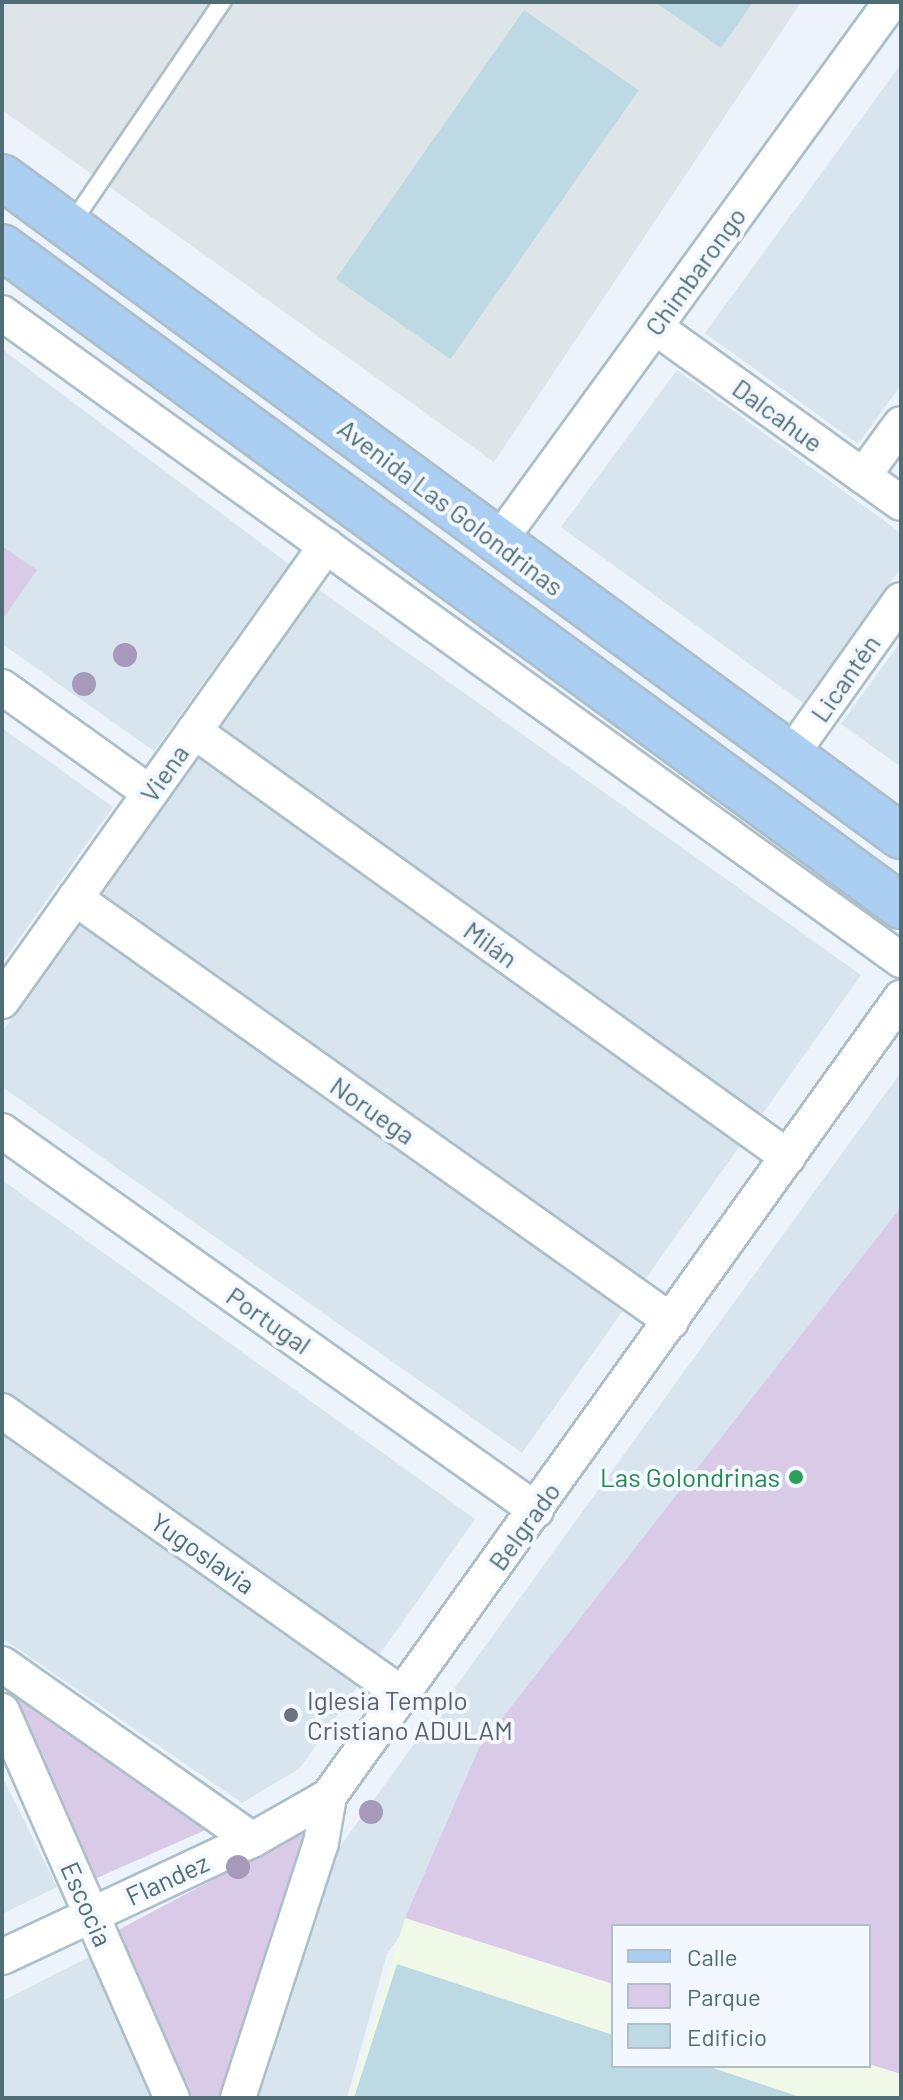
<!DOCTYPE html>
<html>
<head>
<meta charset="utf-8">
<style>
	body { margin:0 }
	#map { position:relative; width:903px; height:2100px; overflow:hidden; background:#ecf3fb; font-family:Barlow,sans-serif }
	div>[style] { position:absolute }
	.residential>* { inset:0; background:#d8e5ef }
	.industrial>* { inset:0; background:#dee5e8 }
	.education>* { inset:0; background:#f0f8e8 }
	.green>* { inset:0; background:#d9cbe8 }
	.building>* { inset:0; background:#bdd9e4; transform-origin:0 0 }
	.roads { filter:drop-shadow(2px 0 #acbfc8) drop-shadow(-2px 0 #acbfc8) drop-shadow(0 2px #acbfc8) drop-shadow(0 -2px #acbfc8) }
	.lane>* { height:16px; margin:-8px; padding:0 8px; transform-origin:8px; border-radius:8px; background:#fff }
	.street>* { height:34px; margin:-17px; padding:0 17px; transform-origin:17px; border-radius:17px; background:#fff }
	.primary>* { height:44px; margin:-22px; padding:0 22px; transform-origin:22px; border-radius:22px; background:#abcef3 }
	.trees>* { width:24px; height:24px; margin:-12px; border-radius:50%; background:#a799ba }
	.dots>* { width:22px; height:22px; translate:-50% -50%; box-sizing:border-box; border:4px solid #f2f8fe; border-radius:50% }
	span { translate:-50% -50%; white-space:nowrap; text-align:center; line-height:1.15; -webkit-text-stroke:8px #f2f8fe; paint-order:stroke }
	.street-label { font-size:26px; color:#506c74 }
	.leisure-label { font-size:26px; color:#27864d }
	.right { translate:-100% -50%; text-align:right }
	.worship-label { font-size:26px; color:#5b616d }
	.left { translate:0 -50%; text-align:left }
	.frame { position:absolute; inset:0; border:4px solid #506c74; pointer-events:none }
	.legend { position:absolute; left:611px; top:1924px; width:260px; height:144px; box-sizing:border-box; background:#f2f8fe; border:2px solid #b1c0c7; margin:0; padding:10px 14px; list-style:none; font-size:24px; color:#506c74 }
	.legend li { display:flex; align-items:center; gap:16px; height:40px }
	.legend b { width:40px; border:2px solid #b1c0c7 }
</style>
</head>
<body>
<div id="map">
	<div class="residential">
		<i style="clip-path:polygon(901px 64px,901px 385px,858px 444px,705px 333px)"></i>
		<i style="clip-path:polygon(2px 349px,289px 564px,154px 751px,2px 644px)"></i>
		<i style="clip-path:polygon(677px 370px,901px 533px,901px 568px,803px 703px,561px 527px)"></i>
		<i style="clip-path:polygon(318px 589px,861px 975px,522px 1453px,2px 1087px,2px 1032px)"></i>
		<i style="clip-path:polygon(901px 641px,901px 767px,841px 724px)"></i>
		<i style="clip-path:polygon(2px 728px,113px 807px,2px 963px)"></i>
		<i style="clip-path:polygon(901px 1072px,901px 1221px,387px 1954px,347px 2098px,256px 2098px,333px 1856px)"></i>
		<i style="clip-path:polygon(2px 1180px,475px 1519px,300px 1768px,242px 1803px,2px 1638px)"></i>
		<i style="clip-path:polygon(2px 1776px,57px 1887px,2px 1914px)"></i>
		<i style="clip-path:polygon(89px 1957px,160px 2098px,2px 2098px,2px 2001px)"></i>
	</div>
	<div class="industrial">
		<i style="clip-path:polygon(2px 2px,801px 2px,494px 462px,2px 110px)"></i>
	</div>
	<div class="education">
		<i style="clip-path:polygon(405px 1918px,613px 1984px,613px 2066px,869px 2064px,901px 2074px,901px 2098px,350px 2098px)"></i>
	</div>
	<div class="green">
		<i style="clip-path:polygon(2px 546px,37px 570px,2px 620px)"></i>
		<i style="clip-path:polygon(901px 1207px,901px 2074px,869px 2064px,869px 1926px,613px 1926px,613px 1984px,405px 1918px,479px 1748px)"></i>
		<i style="clip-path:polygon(2px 1675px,219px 1824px,90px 1881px)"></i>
		<i style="clip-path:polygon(310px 1828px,219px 2098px,192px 2098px,118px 1930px)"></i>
	</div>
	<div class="building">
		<i style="clip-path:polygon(655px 2px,753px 2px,721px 48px)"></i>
		<i style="left:524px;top:10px;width:140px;height:328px;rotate:35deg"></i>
		<i style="clip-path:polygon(397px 1964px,613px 2035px,613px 2066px,707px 2066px,803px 2098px,354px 2098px)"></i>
	</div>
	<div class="roads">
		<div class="lane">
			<i style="left:70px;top:226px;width:271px;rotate:-55.8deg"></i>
		</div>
		<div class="street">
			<i style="left:2px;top:313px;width:1108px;rotate:35.74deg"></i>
			<i style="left:655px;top:327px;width:302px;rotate:35.6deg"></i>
			<i style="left:863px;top:476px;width:64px;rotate:-53.8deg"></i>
			<i style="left:499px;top:541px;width:666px;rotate:-53.97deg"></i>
			<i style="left:2px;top:687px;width:182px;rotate:35.6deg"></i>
			<i style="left:194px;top:731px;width:731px;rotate:35.65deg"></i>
			<i style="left:790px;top:756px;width:191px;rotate:-54.6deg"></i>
			<i style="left:75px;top:898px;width:731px;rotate:35.36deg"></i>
			<i style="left:2px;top:1001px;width:559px;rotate:-54.55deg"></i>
			<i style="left:2px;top:1131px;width:655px;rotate:35.36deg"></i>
			<i style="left:2px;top:1411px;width:491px;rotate:35.3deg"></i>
			<i style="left:2px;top:1664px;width:306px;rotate:35.1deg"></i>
			<i style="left:2px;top:1711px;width:423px;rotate:66.3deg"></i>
			<i style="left:2px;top:1957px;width:276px;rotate:-25.1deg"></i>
			<i style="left:252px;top:1840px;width:89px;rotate:-29.7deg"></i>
			<i style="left:329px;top:1796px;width:982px;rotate:-54.37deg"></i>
			<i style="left:238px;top:2098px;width:268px;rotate:-72deg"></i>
			<i style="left:321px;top:1843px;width:48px;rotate:-80.3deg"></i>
		</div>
		<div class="primary">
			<i style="left:2px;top:177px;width:1115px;rotate:36.24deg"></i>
			<i style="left:2px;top:247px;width:1115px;rotate:36.24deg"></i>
		</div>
	</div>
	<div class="trees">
		<i style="left:125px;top:655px"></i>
		<i style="left:84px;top:684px"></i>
		<i style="left:371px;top:1812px"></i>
		<i style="left:238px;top:1867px"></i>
	</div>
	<div class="dots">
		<i style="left:796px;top:1477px;background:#2e9e5b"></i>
		<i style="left:291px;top:1715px;background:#6b7280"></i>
	</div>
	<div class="street-label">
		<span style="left:695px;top:271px;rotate:-54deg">Chimbarongo</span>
		<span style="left:778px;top:415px;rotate:36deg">Dalcahue</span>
		<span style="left:451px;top:507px;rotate:37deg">Avenida Las Golondrinas</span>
		<span style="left:845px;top:678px;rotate:-55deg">Licantén</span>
		<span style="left:164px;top:773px;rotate:-55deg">Viena</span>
		<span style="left:491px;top:944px;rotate:36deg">Milán</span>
		<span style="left:373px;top:1110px;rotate:35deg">Noruega</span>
		<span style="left:269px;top:1320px;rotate:35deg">Portugal</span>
		<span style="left:524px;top:1526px;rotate:-54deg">Belgrado</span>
		<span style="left:203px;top:1553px;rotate:35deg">Yugoslavia</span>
		<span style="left:167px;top:1879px;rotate:-25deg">Flandez</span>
		<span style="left:87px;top:1904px;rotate:66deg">Escocia</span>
	</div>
	<div class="leisure-label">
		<span class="right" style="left:780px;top:1477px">Las Golondrinas</span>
	</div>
	<div class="worship-label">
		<span class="left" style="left:307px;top:1715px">Iglesia Templo<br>Cristiano ADULAM</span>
	</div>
	<div class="frame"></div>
	<ul class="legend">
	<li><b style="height:10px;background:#abcef3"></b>Calle</li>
	<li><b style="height:22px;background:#d9cbe8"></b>Parque</li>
	<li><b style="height:22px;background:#bdd9e4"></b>Edificio</li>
	</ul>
</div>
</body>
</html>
